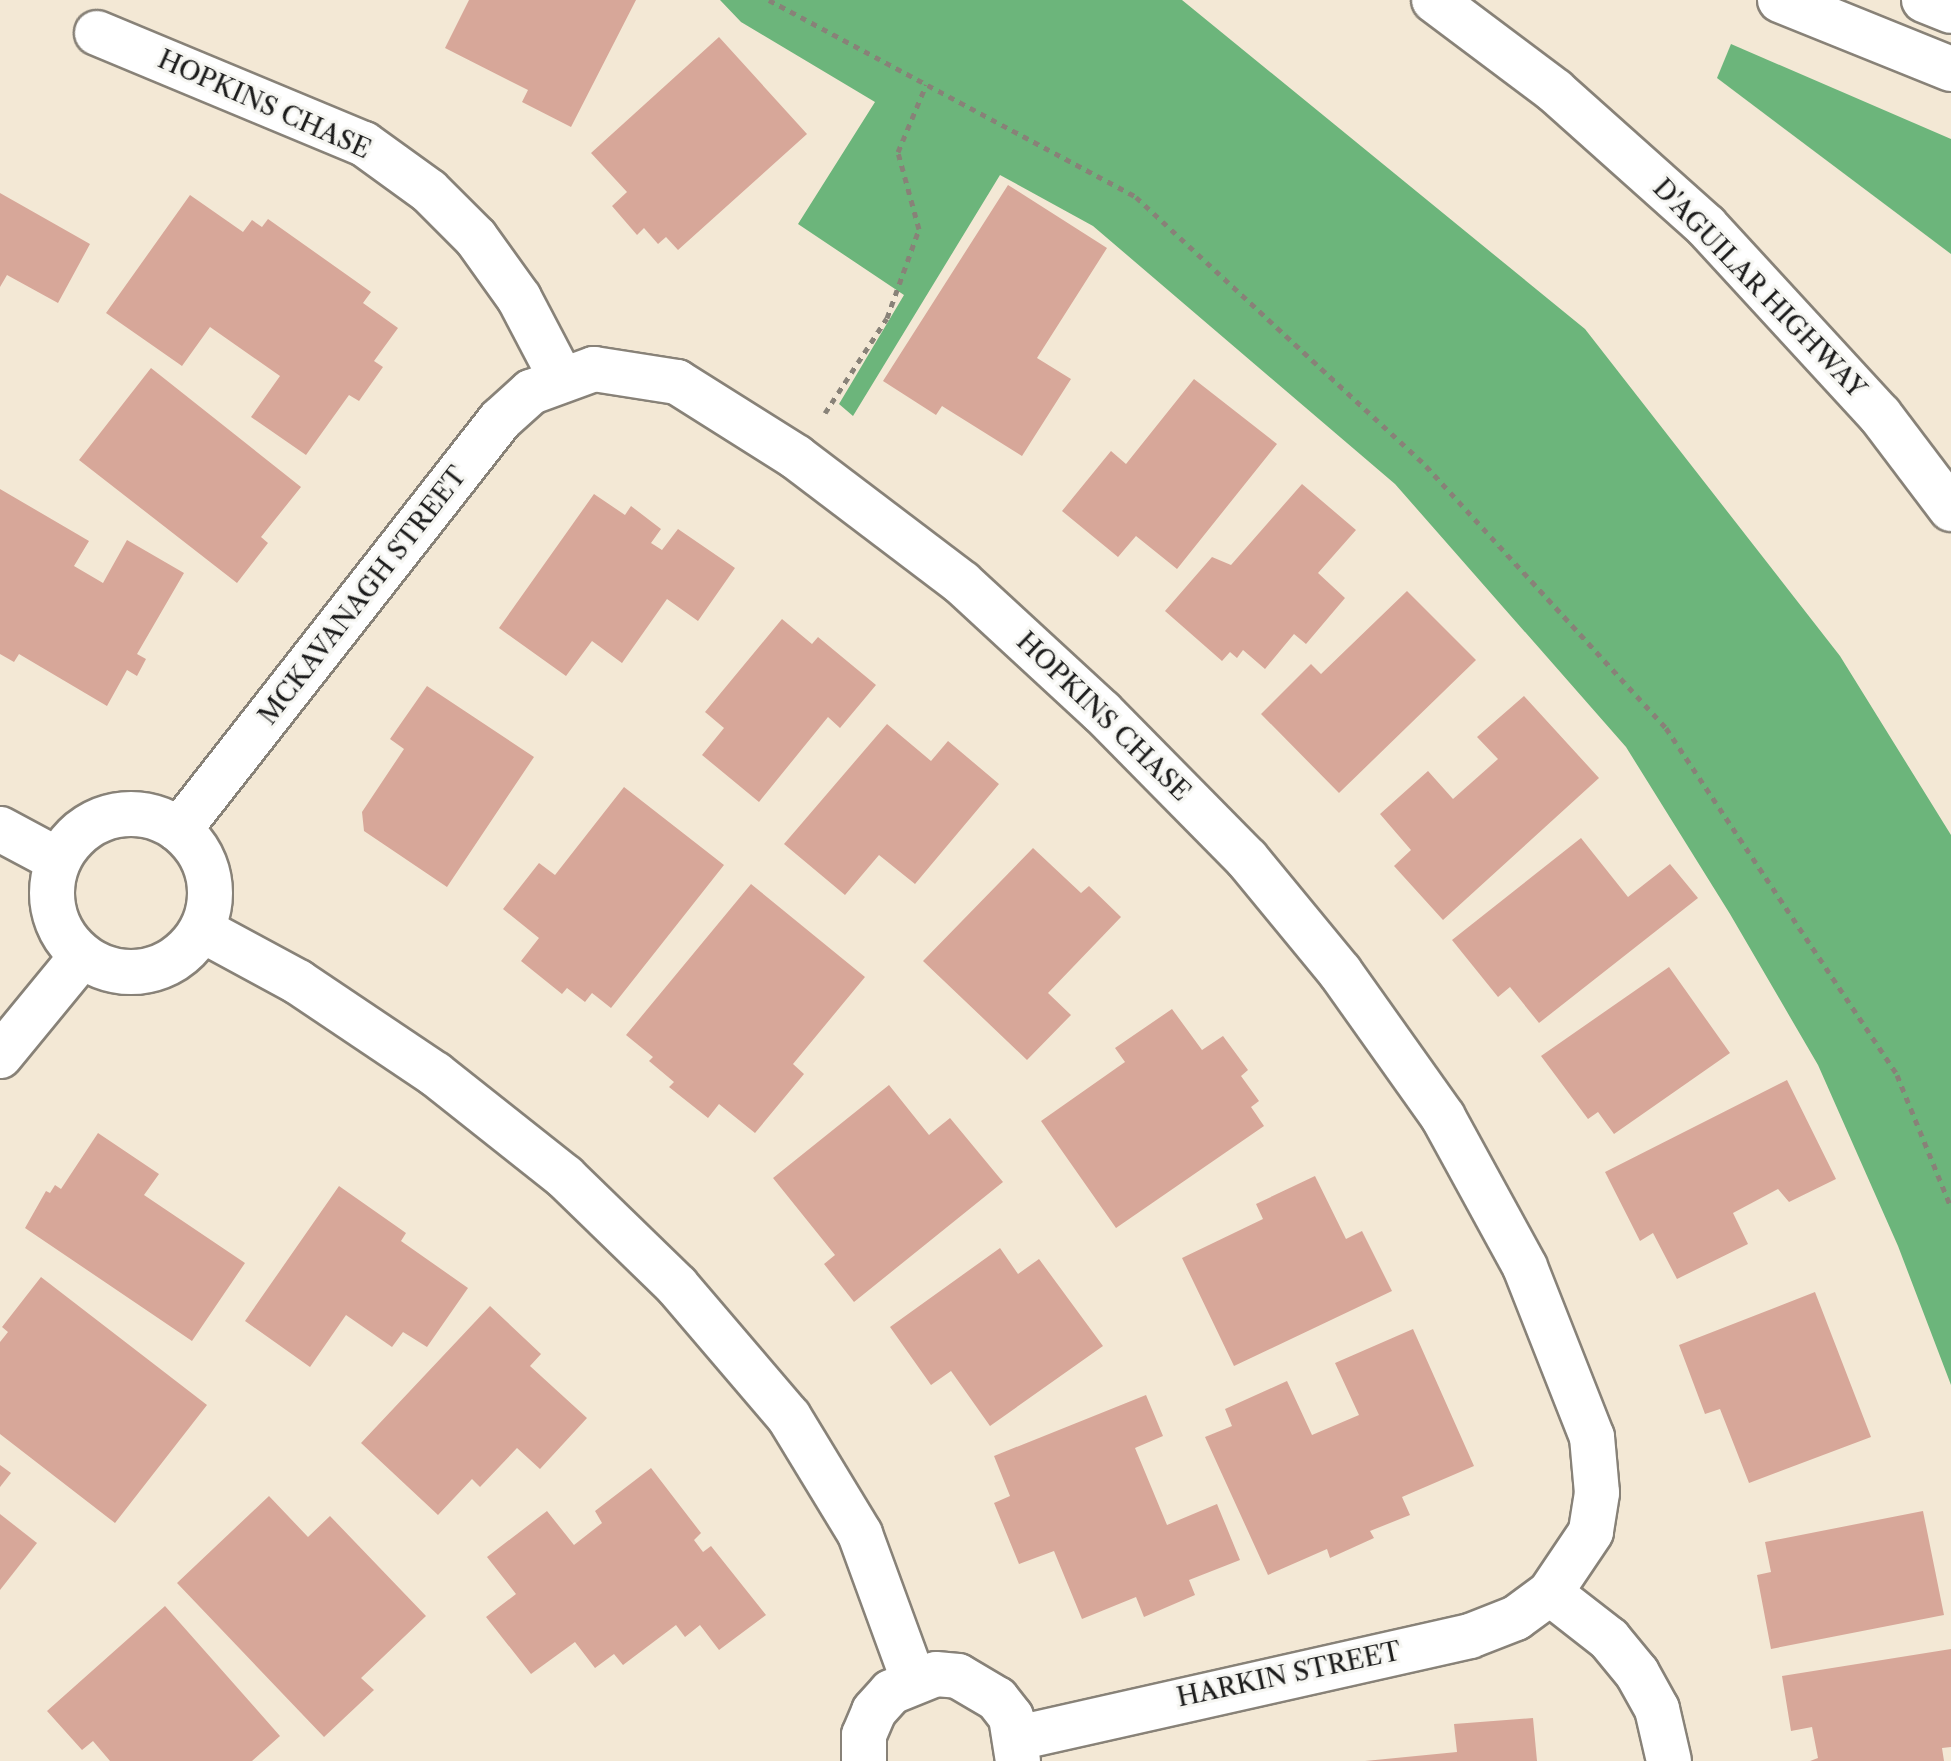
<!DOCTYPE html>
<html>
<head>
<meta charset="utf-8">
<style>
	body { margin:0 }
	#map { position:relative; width:1951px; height:1761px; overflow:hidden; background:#f3e8d5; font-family:"Libre Caslon Text",serif }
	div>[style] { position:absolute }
	.forest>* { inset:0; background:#6cb57b }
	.building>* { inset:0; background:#d7a799 }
	.path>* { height:5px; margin-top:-2.5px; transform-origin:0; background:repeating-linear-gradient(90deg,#888278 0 6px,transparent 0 12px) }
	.roads { filter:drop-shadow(2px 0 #888278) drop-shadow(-2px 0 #888278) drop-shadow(0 2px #888278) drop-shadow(0 -2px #888278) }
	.street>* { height:44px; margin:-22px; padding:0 22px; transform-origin:22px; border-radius:22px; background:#fff }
	.street>.ring { margin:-22px; padding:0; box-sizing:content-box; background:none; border:44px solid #fff; border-radius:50% }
	.highway>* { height:44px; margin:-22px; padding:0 22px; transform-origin:22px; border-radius:22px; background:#fff }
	span { translate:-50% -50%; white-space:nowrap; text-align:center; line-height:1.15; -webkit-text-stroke:6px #f6f6f2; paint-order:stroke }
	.street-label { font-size:26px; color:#1c1c1c }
</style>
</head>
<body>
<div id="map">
	<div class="forest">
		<i style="clip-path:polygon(720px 0,1182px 0,1585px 329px,1840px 656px,1951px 835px,1951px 1385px,1898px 1246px,1818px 1065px,1730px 914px,1626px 747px,1395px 484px,1093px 226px,1000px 175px,853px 416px,839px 404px,904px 295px,798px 224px,875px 102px,741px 22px)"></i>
		<i style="clip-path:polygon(1731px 44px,1951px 139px,1951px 254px,1717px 78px)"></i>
	</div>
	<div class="building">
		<i style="clip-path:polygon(469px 0,636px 0,571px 127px,522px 102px,528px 90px,445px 48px)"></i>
		<i style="clip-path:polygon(719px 37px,807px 134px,678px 250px,666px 237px,658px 244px,644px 228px,637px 235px,612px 206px,627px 192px,591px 153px)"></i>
		<i style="clip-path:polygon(1008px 185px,1107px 248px,1037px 358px,1071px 379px,1022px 456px,942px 406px,936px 415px,883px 381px)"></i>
		<i style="clip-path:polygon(0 193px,90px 244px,58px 303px,7px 275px,0 287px)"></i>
		<i style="clip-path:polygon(190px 195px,243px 232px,252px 220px,262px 227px,268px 219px,371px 292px,363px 303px,398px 328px,374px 361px,383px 367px,359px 401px,349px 395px,306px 455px,251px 417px,280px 376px,210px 327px,182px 366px,106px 313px)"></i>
		<i style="clip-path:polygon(151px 368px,301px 487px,261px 537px,268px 543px,237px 583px,79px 460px)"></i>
		<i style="clip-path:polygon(1194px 379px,1277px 444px,1177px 569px,1136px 536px,1118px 557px,1062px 511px,1111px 451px,1126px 464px)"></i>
		<i style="clip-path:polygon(1302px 484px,1356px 530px,1318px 573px,1345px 598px,1306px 644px,1294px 634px,1265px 669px,1243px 650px,1237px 658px,1230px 652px,1222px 661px,1165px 611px,1212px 557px,1231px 565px)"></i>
		<i style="clip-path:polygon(0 489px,89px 541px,74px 566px,103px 583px,127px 540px,184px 573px,137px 654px,146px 659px,137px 676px,127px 670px,107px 706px,19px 654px,14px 662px,0 654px)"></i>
		<i style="clip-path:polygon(594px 494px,625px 515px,631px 506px,661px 529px,651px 543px,662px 550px,678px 529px,735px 568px,698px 621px,667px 599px,622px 663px,592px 641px,566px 676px,499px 628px)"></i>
		<i style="clip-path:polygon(1407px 591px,1476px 660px,1339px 793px,1261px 714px,1311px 664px,1321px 674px)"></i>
		<i style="clip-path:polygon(782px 619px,812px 644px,818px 637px,876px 685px,840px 728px,828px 717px,759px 802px,702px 755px,724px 728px,705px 712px)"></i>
		<i style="clip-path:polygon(427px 686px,534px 757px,447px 887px,364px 831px,362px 812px,404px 749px,390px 739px)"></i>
		<i style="clip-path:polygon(1524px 696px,1599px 778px,1443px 920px,1394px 866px,1411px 850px,1380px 814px,1428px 771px,1453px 799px,1498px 759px,1477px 737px)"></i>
		<i style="clip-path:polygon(887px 724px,931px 761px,948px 741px,999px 784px,915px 884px,879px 855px,845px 895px,784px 844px)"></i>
		<i style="clip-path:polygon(624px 787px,724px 865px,611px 1008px,592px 993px,585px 1002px,567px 988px,562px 994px,521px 961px,539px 938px,503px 909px,539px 863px,555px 875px)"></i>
		<i style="clip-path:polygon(1581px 838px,1628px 897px,1670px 864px,1698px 898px,1539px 1023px,1510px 987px,1498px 997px,1452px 940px)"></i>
		<i style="clip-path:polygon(1033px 848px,1081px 893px,1089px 886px,1121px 917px,1048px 993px,1071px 1015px,1027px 1060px,923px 961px)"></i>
		<i style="clip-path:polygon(751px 884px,865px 977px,793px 1064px,804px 1074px,755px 1133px,719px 1104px,708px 1118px,669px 1087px,674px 1082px,649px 1061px,653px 1057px,626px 1035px)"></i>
		<i style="clip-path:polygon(1669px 967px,1730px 1053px,1614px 1134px,1598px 1112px,1588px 1119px,1541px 1056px)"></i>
		<i style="clip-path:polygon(1172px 1009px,1202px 1050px,1223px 1036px,1248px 1070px,1241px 1076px,1259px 1101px,1251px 1107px,1264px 1126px,1116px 1228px,1041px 1121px,1125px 1062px,1115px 1048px)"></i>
		<i style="clip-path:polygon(1787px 1080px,1836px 1179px,1789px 1202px,1778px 1189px,1733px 1213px,1748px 1244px,1677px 1279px,1653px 1233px,1640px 1241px,1605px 1172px)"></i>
		<i style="clip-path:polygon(889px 1085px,929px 1135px,950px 1118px,1003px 1182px,854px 1302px,824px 1264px,835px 1255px,773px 1178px)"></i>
		<i style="clip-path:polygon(98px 1133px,159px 1174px,144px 1195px,245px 1263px,192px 1341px,25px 1228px,46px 1191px,50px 1193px,55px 1185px,61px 1189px)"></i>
		<i style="clip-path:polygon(1315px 1176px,1346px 1239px,1362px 1231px,1392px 1291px,1234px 1366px,1182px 1258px,1263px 1219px,1256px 1204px)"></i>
		<i style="clip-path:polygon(339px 1186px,406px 1233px,401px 1241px,468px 1288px,427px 1347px,403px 1332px,392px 1347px,346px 1315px,310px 1367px,245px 1321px)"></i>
		<i style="clip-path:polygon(1000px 1248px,1018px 1274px,1039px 1259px,1103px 1346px,990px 1426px,951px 1371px,931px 1385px,890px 1327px)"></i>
		<i style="clip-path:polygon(41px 1277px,207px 1405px,115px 1523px,0 1434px,0 1342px,8px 1332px,2px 1327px)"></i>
		<i style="clip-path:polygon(1815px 1292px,1871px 1437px,1749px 1483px,1720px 1409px,1705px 1414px,1679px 1345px)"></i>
		<i style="clip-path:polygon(490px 1306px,541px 1354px,530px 1366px,587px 1418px,540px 1469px,517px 1448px,480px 1487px,472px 1479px,438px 1515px,361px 1443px)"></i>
		<i style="clip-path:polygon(1413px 1329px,1474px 1466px,1402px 1497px,1410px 1515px,1370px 1531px,1374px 1538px,1330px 1558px,1327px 1549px,1268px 1575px,1205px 1437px,1232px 1426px,1225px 1409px,1287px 1381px,1312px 1435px,1359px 1415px,1335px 1363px)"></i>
		<i style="clip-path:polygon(1146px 1395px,1163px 1436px,1135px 1448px,1167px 1525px,1217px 1504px,1240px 1560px,1189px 1580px,1195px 1595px,1144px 1617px,1136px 1597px,1082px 1619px,1054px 1551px,1019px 1564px,994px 1503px,1010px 1496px,994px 1456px)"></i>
		<i style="clip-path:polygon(0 1465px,11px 1473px,0 1487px)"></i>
		<i style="clip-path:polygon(651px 1468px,701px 1533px,694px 1540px,703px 1552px,711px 1546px,766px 1615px,719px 1650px,700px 1625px,685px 1637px,676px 1625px,623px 1665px,614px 1654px,595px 1668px,575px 1642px,531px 1674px,486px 1617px,516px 1594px,487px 1557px,547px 1511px,574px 1545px,602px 1523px,595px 1511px)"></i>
		<i style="clip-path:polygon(269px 1496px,308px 1537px,330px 1516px,426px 1616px,361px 1678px,374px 1690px,324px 1737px,177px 1583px)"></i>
		<i style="clip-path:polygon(1923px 1511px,1944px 1615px,1771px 1649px,1757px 1575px,1771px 1572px,1765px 1542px)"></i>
		<i style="clip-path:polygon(0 1514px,37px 1543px,0 1590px)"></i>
		<i style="clip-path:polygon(165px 1606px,280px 1736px,252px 1761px,110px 1761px,93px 1741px,82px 1750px,47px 1711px)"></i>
		<i style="clip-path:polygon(1951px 1649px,1951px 1747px,1942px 1748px,1944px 1761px,1810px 1761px,1818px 1758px,1812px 1727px,1791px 1731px,1782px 1676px)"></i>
		<i style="clip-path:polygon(1533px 1718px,1537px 1761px,1365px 1761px,1457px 1752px,1454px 1724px)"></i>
	</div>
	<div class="path">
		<i style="left:769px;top:0;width:417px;rotate:28.2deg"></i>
		<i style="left:1136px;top:197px;width:396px;rotate:42.8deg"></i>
		<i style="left:1426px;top:466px;width:355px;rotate:47.5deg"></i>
		<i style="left:1666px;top:728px;width:417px;rotate:56.3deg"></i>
		<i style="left:1897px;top:1075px;width:143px;rotate:67.8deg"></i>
		<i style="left:825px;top:413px;width:113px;rotate:-56.9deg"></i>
		<i style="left:887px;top:318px;width:95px;rotate:-70.2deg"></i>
		<i style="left:919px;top:229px;width:80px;rotate:-105.3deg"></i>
		<i style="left:898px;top:152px;width:73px;rotate:-67.3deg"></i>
	</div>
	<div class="roads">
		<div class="street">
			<i style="left:97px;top:33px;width:289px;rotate:22.6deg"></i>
			<i style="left:364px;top:144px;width:80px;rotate:35.9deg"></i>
			<i style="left:429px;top:191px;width:66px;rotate:45deg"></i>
			<i style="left:476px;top:238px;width:74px;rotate:54.4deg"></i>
			<i style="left:519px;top:298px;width:90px;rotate:62.3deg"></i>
			<i class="ring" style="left:52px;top:814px;width:114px;height:114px"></i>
			<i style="left:0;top:829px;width:66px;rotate:28.1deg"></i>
			<i style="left:179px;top:830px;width:521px;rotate:-51.94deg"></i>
			<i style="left:500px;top:420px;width:42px;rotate:-42.1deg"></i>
			<i style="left:531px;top:392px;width:67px;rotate:-20.1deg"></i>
			<i style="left:594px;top:369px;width:84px;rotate:8.9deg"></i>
			<i style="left:677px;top:382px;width:141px;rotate:32.2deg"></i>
			<i style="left:796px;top:457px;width:208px;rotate:37.2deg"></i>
			<i style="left:962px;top:583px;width:190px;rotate:42.7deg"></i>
			<i style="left:1102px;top:712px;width:206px;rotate:45.4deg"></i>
			<i style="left:1247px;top:859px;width:146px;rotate:50.5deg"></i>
			<i style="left:1340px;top:972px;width:178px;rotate:54.6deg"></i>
			<i style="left:1443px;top:1117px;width:171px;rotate:61.3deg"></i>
			<i style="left:1525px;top:1267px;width:183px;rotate:68.5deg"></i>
			<i style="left:1592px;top:1437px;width:56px;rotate:84.9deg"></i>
			<i style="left:1597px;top:1493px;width:39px;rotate:99deg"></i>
			<i style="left:1591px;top:1532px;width:73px;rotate:123.9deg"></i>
			<i style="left:1550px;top:1593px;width:42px;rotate:143.7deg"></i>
			<i style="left:1516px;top:1618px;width:49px;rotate:158.6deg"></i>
			<i style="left:1470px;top:1636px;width:463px;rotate:167.3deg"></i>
			<i style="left:202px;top:930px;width:109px;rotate:28.4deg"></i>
			<i style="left:298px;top:982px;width:165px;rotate:33.9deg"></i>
			<i style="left:435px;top:1074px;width:166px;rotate:38.4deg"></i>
			<i style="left:565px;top:1177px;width:156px;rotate:44.2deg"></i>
			<i style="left:677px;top:1286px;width:172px;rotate:49.5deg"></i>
			<i style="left:789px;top:1417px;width:137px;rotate:58.7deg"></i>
			<i style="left:860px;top:1534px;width:154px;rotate:69.9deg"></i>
			<i style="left:0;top:1056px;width:129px;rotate:-50.6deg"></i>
			<i style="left:1550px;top:1593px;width:75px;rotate:37.9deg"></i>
			<i style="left:1609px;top:1639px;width:44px;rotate:50.5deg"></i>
			<i style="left:1637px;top:1673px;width:41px;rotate:60.9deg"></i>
			<i style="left:1657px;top:1709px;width:53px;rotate:77deg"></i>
			<i style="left:864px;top:1761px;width:26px;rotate:-90deg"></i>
			<i style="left:864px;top:1735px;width:26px;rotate:-67deg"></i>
			<i style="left:874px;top:1711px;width:25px;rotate:-48deg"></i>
			<i style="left:891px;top:1692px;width:48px;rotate:-21.8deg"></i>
			<i style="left:936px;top:1674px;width:22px;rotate:5deg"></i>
			<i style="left:958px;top:1676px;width:45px;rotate:30.5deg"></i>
			<i style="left:997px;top:1699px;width:23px;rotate:52deg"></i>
			<i style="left:1011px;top:1717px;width:45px;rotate:81deg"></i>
		</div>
		<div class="highway">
			<i style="left:1434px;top:0;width:151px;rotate:36.9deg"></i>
			<i style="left:1555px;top:91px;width:203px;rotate:41.8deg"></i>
			<i style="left:1706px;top:226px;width:257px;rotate:47.4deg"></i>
			<i style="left:1880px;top:415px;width:118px;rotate:52.9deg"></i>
			<i style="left:1780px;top:0;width:184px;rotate:22deg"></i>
			<i style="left:1924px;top:0;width:29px;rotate:22deg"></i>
		</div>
	</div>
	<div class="street-label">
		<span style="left:264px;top:105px;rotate:24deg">HOPKINS CHASE</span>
		<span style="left:1759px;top:289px;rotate:46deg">D'AGUILAR HIGHWAY</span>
		<span style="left:363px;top:596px;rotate:-52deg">MCKAVANAGH STREET</span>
		<span style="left:1103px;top:717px;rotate:44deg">HOPKINS CHASE</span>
		<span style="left:1289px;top:1675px;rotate:-12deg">HARKIN STREET</span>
	</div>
</div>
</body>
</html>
